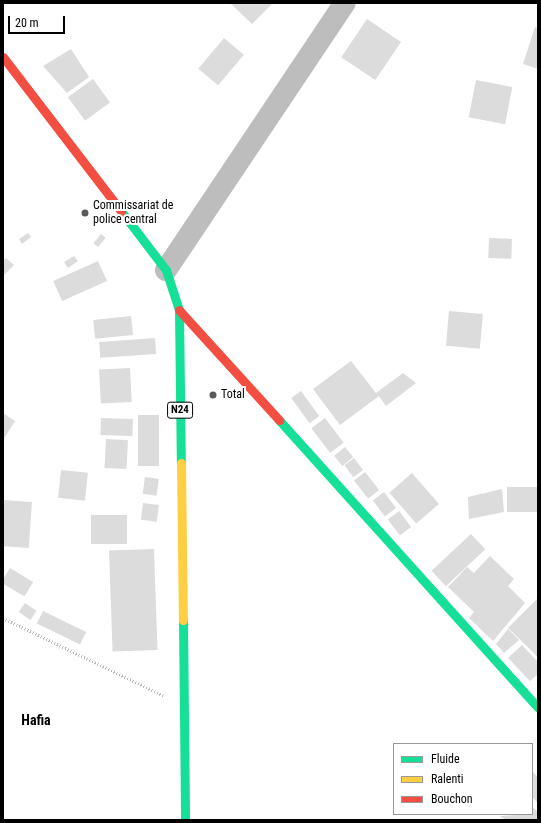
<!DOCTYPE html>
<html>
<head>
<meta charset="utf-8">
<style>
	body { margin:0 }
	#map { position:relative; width:541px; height:823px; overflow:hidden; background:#fff; font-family:"Roboto Condensed",sans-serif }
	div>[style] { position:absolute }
	.building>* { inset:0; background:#dcdcdc; transform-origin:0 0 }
	.path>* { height:2.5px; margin-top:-1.25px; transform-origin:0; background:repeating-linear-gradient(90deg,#b8b8b8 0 1px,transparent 0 3px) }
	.street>* { height:22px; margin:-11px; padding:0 11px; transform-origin:11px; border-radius:11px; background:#bdbdbd }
	.fast>* { height:9px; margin:-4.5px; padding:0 4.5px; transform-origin:4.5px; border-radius:4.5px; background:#16e098 }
	.slow>* { height:9px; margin:-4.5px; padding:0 4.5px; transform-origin:4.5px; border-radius:4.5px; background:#ffcf43 }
	.jam>* { height:9px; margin:-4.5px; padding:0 4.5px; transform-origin:4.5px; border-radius:4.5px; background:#f24e42 }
	.dots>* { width:11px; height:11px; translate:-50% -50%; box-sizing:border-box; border:2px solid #fff; border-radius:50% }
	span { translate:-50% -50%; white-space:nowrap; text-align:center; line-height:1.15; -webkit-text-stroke:4px #fff; paint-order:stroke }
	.shield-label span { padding:1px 3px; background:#fff; border:1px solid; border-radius:3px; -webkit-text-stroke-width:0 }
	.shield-label { font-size:11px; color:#000; font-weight:700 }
	.poi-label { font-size:12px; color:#000 }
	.left { translate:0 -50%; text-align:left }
	.quarter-label { font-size:14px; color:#000; font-weight:700 }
	.frame { position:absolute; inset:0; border:4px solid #000; pointer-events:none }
	.legend { position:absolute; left:393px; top:743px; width:140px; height:72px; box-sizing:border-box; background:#fff; border:1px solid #999; margin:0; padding:5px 7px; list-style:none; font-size:12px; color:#000 }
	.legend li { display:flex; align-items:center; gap:8px; height:20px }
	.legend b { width:20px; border:1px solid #999 }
	.scale { position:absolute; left:8px; top:16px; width:57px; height:18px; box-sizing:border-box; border:2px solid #000; border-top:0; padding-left:5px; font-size:12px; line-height:14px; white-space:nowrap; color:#000; -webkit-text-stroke:3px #fff; paint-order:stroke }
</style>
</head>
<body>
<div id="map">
	<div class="building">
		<i style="clip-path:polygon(230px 3px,271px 3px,272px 4px,252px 24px)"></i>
		<i style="left:367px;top:19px;width:41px;height:46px;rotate:34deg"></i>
		<i style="clip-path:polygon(535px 27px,538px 28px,538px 69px,523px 64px)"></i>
		<i style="left:224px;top:38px;width:26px;height:40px;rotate:40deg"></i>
		<i style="clip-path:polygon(71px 49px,89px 77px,67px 93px,43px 66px)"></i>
		<i style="left:93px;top:79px;width:29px;height:31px;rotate:54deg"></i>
		<i style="left:476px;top:80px;width:37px;height:38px;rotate:11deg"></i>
		<i style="clip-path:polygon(28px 233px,31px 237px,22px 244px,19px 239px)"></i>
		<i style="left:101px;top:234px;width:6px;height:12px;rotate:39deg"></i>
		<i style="left:489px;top:238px;width:23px;height:20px;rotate:2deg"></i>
		<i style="clip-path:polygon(74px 256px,78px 261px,68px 268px,64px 262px)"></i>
		<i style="clip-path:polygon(6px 258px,14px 265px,3px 276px,3px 261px)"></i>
		<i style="left:98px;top:261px;width:22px;height:49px;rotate:66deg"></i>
		<i style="left:449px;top:311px;width:34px;height:35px;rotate:5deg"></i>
		<i style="left:131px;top:316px;width:19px;height:38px;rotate:84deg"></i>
		<i style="left:155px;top:338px;width:16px;height:56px;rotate:86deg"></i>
		<i style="clip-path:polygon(351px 361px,376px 393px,403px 373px,416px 383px,386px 406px,379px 396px,340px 425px,313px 389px)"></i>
		<i style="left:130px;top:368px;width:34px;height:31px;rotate:87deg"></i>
		<i style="left:301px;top:391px;width:31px;height:12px;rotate:54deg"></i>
		<i style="clip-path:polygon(3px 413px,15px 421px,3px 440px)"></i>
		<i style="left:138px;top:415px;width:21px;height:51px"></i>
		<i style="left:101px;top:418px;width:32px;height:17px;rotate:2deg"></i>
		<i style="left:325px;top:418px;width:31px;height:17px;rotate:53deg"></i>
		<i style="left:106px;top:439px;width:22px;height:29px;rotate:3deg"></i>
		<i style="left:345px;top:447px;width:13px;height:14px;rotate:51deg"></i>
		<i style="left:354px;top:458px;width:15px;height:12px;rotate:53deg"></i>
		<i style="left:61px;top:470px;width:27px;height:28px;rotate:6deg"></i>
		<i style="left:365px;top:472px;width:23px;height:14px;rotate:52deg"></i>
		<i style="left:412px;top:473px;width:41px;height:30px;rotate:49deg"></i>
		<i style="left:145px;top:477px;width:14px;height:17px;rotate:8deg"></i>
		<i style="left:538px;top:487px;width:25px;height:31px;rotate:90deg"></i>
		<i style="clip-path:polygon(502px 489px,504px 512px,469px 519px,468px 497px)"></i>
		<i style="left:384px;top:492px;width:20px;height:14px;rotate:53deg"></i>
		<i style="left:3px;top:500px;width:29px;height:46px;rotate:4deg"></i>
		<i style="left:143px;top:503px;width:16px;height:17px;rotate:7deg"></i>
		<i style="left:399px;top:511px;width:20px;height:14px;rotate:53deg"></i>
		<i style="left:91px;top:515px;width:36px;height:29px"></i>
		<i style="left:471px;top:534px;width:21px;height:54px;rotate:47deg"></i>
		<i style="left:154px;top:549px;width:101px;height:45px;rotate:88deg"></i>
		<i style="clip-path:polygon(490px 556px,514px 579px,508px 586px,525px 603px,493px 641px,469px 618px,474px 612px,448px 587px,467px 567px,474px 573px)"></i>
		<i style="left:10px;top:568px;width:27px;height:17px;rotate:31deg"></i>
		<i style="clip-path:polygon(538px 598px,538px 657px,508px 628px)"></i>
		<i style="left:25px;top:603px;width:14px;height:11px;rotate:34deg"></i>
		<i style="left:43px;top:611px;width:48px;height:14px;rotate:26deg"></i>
		<i style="clip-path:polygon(508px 629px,519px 640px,504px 653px,496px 644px)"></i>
		<i style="clip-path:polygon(522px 645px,538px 662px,538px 674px,530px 681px,508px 658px)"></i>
		<i style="clip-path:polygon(532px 771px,538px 777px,538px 803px,532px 797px)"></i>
		<i style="clip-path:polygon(532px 807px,538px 812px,538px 820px,505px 820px,500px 816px,532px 814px)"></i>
	</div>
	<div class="path">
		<i style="left:3px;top:618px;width:179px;rotate:25.8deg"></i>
	</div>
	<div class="street">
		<i style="left:166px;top:270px;width:321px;rotate:-56.2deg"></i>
	</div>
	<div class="fast">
		<i style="left:121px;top:211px;width:74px;rotate:52.7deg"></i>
		<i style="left:166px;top:270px;width:42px;rotate:72deg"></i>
		<i style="left:179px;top:310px;width:153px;rotate:89.3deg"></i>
		<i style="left:279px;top:420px;width:387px;rotate:48deg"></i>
		<i style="left:183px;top:620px;width:200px;rotate:89.4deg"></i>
	</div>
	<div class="slow">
		<i style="left:181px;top:463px;width:157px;rotate:89.3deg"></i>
	</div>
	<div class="jam">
		<i style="left:3px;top:57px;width:194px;rotate:52.5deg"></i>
		<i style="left:179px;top:310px;width:149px;rotate:47.7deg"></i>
	</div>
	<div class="dots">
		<i style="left:85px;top:213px;background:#595959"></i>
		<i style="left:213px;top:395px;background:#595959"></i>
	</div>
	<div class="shield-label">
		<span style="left:180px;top:410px">N24</span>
	</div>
	<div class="poi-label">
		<span class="left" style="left:93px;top:213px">Commissariat de<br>police central</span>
		<span class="left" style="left:221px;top:395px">Total</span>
	</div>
	<div class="quarter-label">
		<span style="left:36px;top:720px">Hafia</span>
	</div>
	<div class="frame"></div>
	<ul class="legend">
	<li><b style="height:5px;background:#16e098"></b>Fluide</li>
	<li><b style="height:5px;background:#ffcf43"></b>Ralenti</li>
	<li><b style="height:5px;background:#f24e42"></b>Bouchon</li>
	</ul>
	<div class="scale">20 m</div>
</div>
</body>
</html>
